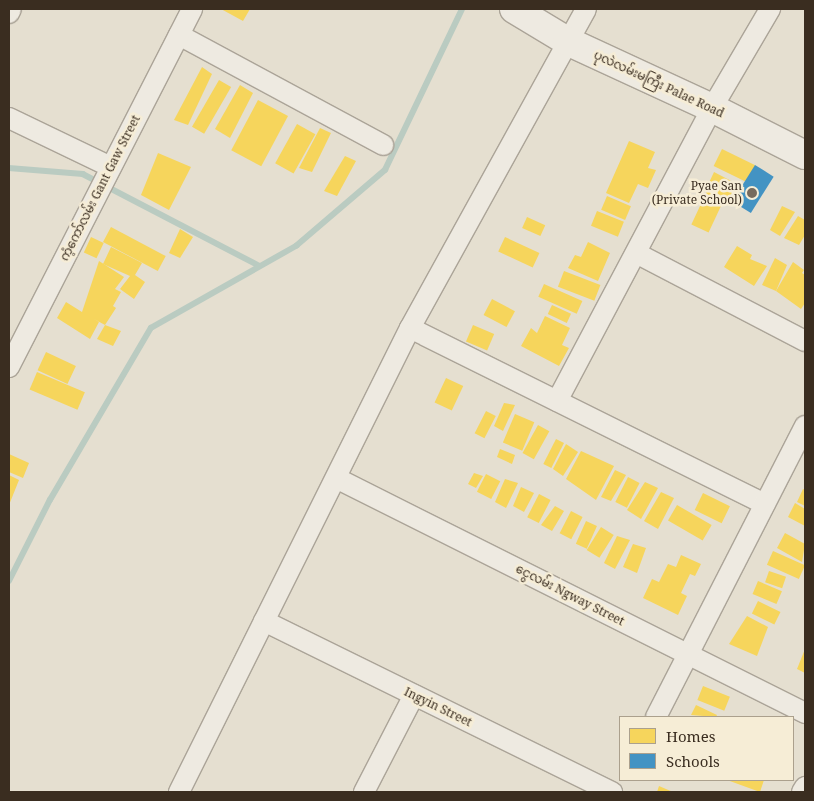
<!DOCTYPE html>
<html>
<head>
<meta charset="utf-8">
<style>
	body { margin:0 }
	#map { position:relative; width:814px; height:801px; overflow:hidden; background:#e5dfd0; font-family:"Noto Serif","Noto Sans Myanmar",serif }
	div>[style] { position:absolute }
	.homes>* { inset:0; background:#f6d55c; transform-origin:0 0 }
	.schools>* { inset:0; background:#4393c3; transform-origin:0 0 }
	.stream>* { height:5.5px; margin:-2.75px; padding:0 2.75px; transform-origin:2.75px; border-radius:2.75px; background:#bacbc1 }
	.roads { filter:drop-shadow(1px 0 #aba498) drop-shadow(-1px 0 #aba498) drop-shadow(0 1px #aba498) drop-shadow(0 -1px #aba498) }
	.street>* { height:20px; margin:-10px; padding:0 10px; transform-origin:10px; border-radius:10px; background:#eeeae1 }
	.secondary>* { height:28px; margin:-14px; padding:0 14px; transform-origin:14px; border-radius:14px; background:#eeeae1 }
	.dots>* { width:14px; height:14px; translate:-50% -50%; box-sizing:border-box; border:2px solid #f6edd6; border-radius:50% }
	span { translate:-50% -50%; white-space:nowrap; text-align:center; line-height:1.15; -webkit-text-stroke:5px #f6edd6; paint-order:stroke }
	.street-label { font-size:12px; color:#3a2d20 }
	.poi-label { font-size:12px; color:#3a2d20 }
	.right { translate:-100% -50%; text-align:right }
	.frame { position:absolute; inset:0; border:10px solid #3a2d20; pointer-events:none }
	.legend { position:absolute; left:619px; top:716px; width:175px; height:65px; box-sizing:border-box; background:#f6edd6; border:1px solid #aba08d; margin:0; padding:6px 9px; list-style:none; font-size:15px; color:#3a2d20 }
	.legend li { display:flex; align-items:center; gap:10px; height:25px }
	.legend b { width:25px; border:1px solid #aba08d }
</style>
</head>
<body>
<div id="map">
	<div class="homes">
		<i style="clip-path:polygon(221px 9px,250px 9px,243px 21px)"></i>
		<i style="clip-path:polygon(202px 67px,212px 74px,188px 125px,174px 120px)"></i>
		<i style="left:219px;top:80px;width:14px;height:54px;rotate:30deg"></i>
		<i style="clip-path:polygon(240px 85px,253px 93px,230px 138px,215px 129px)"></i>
		<i style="left:258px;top:100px;width:34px;height:57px;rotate:28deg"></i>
		<i style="left:297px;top:124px;width:21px;height:45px;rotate:29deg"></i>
		<i style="clip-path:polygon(320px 128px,331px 133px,312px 172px,299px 168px)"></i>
		<i style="clip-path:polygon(629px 141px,655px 152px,648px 168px,656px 170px,648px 188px,638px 184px,629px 203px,606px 193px)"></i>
		<i style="left:722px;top:149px;width:37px;height:19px;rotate:26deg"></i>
		<i style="clip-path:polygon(158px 153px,191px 167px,169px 210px,141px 195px)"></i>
		<i style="clip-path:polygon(345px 156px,356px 161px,337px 196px,324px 191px)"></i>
		<i style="clip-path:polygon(714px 172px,737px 184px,728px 200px,707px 187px)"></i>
		<i style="left:707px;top:191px;width:19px;height:37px;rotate:25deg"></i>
		<i style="left:607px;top:196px;width:26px;height:15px;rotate:23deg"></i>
		<i style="clip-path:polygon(782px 206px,795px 212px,780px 236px,770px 230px)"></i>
		<i style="left:597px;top:211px;width:29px;height:16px;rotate:22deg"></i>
		<i style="clip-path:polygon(798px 216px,805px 220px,805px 235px,799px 245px,784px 238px)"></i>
		<i style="left:527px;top:217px;width:20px;height:12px;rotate:24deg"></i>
		<i style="left:111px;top:227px;width:62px;height:17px;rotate:28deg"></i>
		<i style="clip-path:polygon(180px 229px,193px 237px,180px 258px,169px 253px)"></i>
		<i style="left:91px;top:237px;width:14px;height:17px;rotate:25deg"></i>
		<i style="left:505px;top:237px;width:38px;height:16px;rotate:25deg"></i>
		<i style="clip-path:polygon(588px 242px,610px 253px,598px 281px,568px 268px,575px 255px,581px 257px)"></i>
		<i style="clip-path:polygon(737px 246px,752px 255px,750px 259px,767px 266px,754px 286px,724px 267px)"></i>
		<i style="clip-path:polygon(111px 247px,142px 263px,135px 275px,145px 282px,134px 299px,120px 289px,130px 276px,103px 264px)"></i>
		<i style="clip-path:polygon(775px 258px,787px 265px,776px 291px,762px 285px)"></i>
		<i style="clip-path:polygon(99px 261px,124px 277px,115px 289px,121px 292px,113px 306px,116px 308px,105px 325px,94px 319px,99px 322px,90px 339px,57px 318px,66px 302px,82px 312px)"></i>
		<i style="clip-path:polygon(793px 262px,804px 270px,802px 273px,805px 275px,805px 303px,801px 309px,776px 291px)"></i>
		<i style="left:564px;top:271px;width:39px;height:17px;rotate:21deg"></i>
		<i style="left:544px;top:284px;width:42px;height:14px;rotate:24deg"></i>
		<i style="left:492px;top:299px;width:26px;height:18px;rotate:28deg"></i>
		<i style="left:552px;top:305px;width:21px;height:10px;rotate:25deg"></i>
		<i style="clip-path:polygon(545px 316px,570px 328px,562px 345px,569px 348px,559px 366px,521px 346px,531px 328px,537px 333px)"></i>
		<i style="clip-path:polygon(105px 325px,121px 331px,113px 346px,97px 339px)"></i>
		<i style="left:473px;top:325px;width:23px;height:18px;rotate:23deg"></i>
		<i style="left:46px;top:352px;width:33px;height:20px;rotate:25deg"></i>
		<i style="left:37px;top:372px;width:52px;height:19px;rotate:23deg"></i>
		<i style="left:446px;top:378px;width:19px;height:27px;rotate:25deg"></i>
		<i style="clip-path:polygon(504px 403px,515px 405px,503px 431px,494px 426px)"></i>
		<i style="left:486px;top:411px;width:11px;height:25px;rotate:27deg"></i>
		<i style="left:515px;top:414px;width:21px;height:31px;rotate:23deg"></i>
		<i style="left:538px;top:425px;width:13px;height:32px;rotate:29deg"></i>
		<i style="left:556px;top:439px;width:9px;height:28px;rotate:27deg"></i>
		<i style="clip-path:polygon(566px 444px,578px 452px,563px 476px,553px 469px)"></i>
		<i style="clip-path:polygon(500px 449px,515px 455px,512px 464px,497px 457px)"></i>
		<i style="clip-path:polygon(581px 451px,614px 466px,596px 500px,566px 479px)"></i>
		<i style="clip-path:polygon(9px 454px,29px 463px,23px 478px,9px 472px)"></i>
		<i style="clip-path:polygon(615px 470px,626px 475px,611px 501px,601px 497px)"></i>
		<i style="clip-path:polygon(474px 473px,483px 476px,476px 488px,468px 484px)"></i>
		<i style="left:486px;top:474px;width:16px;height:20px;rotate:27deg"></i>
		<i style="clip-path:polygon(9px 475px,19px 480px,9px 505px)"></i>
		<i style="left:628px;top:477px;width:13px;height:28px;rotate:27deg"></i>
		<i style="clip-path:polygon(505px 479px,518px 483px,506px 508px,495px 502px)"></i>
		<i style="clip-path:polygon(645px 482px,658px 488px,641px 519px,627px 510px)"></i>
		<i style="clip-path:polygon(521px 487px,534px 493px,524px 512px,513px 506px)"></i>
		<i style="clip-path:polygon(803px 489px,805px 490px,805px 506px,797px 502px)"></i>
		<i style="clip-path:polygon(661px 492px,674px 498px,658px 529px,644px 521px)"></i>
		<i style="left:703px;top:493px;width:30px;height:19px;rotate:26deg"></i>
		<i style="left:539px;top:494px;width:13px;height:26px;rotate:27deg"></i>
		<i style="clip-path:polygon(795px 503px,805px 509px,805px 526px,788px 517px)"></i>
		<i style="left:677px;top:505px;width:40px;height:18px;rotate:30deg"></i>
		<i style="clip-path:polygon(555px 506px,564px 511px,552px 531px,541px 525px)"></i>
		<i style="left:571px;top:511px;width:13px;height:25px;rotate:27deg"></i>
		<i style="left:586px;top:521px;width:12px;height:25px;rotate:24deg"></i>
		<i style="left:601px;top:527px;width:15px;height:27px;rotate:32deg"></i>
		<i style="clip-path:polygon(785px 533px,805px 544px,802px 562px,777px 548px)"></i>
		<i style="clip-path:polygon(617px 536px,630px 540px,615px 569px,604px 563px)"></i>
		<i style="clip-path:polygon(633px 544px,646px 548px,637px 573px,623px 567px)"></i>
		<i style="left:773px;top:551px;width:35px;height:15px;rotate:24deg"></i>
		<i style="clip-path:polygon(681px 555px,701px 564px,695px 576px,690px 574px,681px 593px,687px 596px,678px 615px,643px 598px,652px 579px,659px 582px,668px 564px,676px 567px)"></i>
		<i style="left:769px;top:571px;width:18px;height:12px;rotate:19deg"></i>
		<i style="left:758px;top:581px;width:26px;height:14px;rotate:23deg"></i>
		<i style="left:758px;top:601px;width:25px;height:14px;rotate:26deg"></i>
		<i style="clip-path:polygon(747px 616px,768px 627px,757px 656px,729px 644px)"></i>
		<i style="clip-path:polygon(805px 649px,805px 673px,797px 669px)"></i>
		<i style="left:703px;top:686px;width:29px;height:15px;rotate:22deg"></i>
		<i style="clip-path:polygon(696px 705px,717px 715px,716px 717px,691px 715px)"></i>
		<i style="clip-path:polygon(727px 780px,764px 780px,760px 792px)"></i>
		<i style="clip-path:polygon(659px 786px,673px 792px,657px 792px)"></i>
	</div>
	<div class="schools">
		<i style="left:755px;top:165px;width:22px;height:43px;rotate:32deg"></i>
	</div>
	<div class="stream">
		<i style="left:9px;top:168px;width:74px;rotate:4.6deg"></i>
		<i style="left:83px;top:174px;width:199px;rotate:27.5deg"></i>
		<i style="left:9px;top:581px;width:91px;rotate:-63.2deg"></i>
		<i style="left:50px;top:500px;width:199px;rotate:-59.6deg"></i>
		<i style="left:151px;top:328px;width:167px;rotate:-29.5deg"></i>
		<i style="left:296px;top:246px;width:117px;rotate:-40.5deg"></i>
		<i style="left:385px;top:170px;width:178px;rotate:-64.4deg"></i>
	</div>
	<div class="roads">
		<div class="street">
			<i style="left:9px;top:13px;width:4px;rotate:-63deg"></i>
			<i style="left:179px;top:35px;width:232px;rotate:28.3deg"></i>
			<i style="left:9px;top:118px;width:113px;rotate:25.7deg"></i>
			<i style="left:636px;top:253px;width:191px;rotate:27.5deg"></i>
			<i style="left:410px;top:328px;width:396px;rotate:26.4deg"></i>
			<i style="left:9px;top:367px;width:402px;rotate:-62.9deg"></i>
			<i style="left:557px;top:401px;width:331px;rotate:-62.1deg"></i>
			<i style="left:712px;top:108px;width:115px;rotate:-59.6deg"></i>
			<i style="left:336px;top:478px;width:525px;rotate:26.61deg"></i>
			<i style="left:264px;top:621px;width:388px;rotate:26.2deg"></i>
			<i style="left:656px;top:717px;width:327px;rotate:-62.9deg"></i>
			<i style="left:179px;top:792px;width:518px;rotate:-63.53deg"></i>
			<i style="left:410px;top:328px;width:364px;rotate:-61.1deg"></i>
			<i style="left:364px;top:792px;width:109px;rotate:-62.7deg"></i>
			<i style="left:802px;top:792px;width:6px;rotate:-59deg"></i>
		</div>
		<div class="secondary">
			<i style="left:514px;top:9px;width:62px;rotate:31.1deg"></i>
			<i style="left:567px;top:41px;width:160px;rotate:24.8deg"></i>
			<i style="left:712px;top:108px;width:104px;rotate:26.8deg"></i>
		</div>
	</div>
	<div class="dots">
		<i style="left:752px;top:193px;background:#766b5e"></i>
	</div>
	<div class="street-label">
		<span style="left:659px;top:84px;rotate:25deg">ပုလဲလမ်းမကြီး Palae Road</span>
		<span style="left:100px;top:188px;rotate:-63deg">ကံ့ကော်လမ်း Gant Gaw Street</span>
		<span style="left:570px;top:595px;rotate:27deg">ငွေလမ်း Ngway Street</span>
		<span style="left:438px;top:707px;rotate:26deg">Ingyin Street</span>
	</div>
	<div class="poi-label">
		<span class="right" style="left:742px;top:193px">Pyae San<br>(Private School)</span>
	</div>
	<div class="frame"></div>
	<ul class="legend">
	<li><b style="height:14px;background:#f6d55c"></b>Homes</li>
	<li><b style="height:14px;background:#4393c3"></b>Schools</li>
	</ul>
</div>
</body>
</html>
